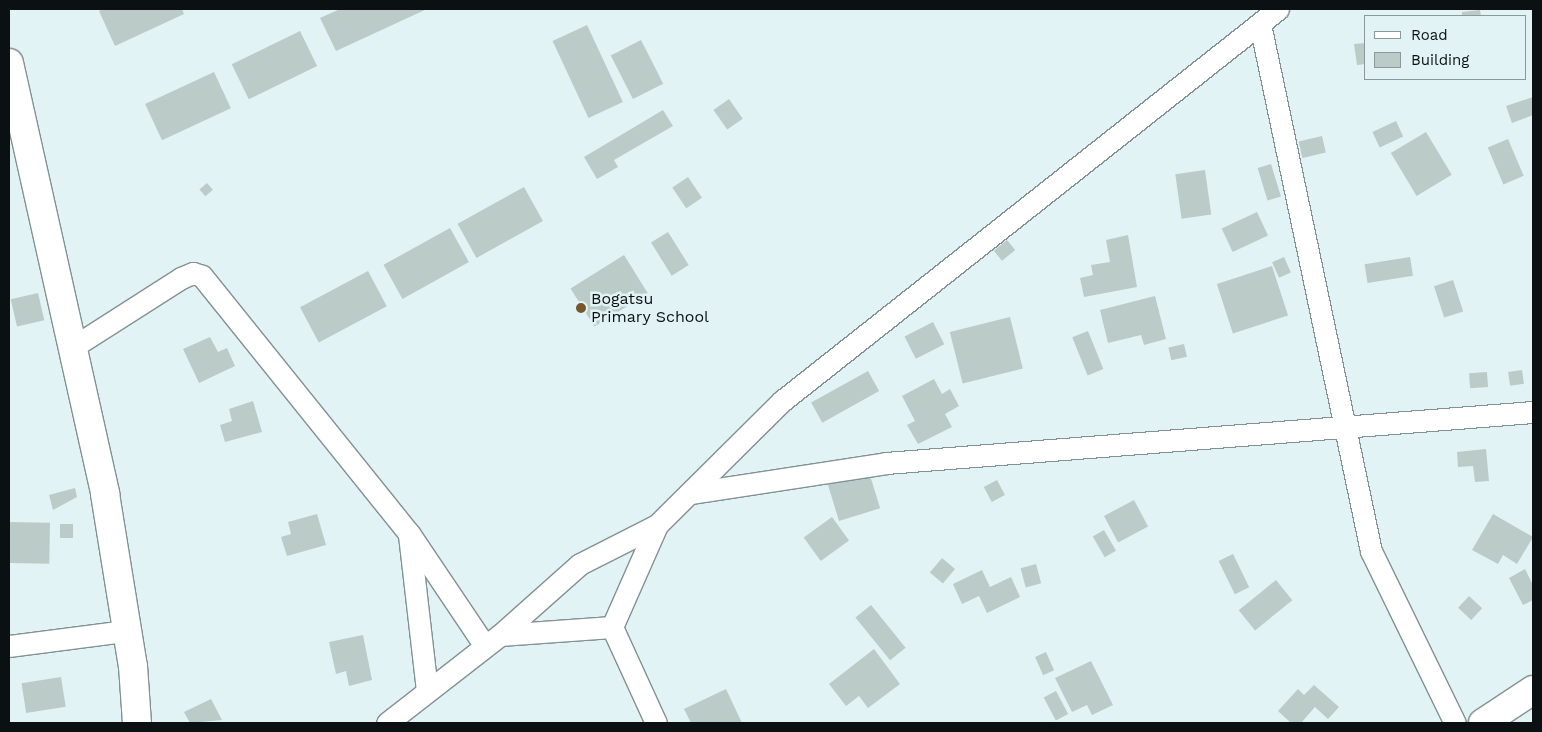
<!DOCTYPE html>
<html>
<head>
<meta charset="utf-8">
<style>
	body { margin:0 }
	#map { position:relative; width:1542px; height:732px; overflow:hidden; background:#e2f3f5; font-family:"Work Sans",sans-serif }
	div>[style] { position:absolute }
	.building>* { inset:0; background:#bbcbc7; transform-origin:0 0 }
	.roads { filter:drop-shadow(1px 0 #829193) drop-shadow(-1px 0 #829193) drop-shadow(0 1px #829193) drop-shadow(0 -1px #829193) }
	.street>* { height:21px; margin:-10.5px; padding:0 10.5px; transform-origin:10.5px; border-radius:10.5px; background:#fff }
	.secondary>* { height:28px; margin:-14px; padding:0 14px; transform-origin:14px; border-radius:14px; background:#fff }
	.dots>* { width:14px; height:14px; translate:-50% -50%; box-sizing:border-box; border:2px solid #e2f3f5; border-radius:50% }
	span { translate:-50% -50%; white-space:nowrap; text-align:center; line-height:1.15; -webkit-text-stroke:5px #e2f3f5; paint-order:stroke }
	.poi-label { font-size:16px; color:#0b1112 }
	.left { translate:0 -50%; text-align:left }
	.frame { position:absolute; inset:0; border:10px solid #0b1112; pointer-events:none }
	.legend { position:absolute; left:1364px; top:15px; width:162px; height:65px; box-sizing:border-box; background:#e2f3f5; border:1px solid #8c999a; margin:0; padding:6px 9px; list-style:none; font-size:15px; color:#0b1112 }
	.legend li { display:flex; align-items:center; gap:10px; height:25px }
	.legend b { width:25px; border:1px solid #8c999a }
</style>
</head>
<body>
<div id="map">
	<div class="building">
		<i style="clip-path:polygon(103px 9px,182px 9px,184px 14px,115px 46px,99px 11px)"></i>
		<i style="clip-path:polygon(340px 9px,427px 9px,336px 51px,320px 18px)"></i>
		<i style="clip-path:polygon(1480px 10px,1481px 16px,1462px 16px,1462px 12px)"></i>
		<i style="left:587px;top:25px;width:85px;height:38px;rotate:65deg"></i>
		<i style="left:300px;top:31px;width:39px;height:76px;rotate:64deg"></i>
		<i style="left:641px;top:40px;width:49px;height:34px;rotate:63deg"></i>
		<i style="clip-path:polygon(1366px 43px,1366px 64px,1357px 65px,1354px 44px)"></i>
		<i style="left:214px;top:72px;width:40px;height:76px;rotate:65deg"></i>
		<i style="clip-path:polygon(1533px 97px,1533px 115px,1512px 123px,1506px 106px)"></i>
		<i style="left:729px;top:99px;width:24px;height:19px;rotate:55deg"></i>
		<i style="clip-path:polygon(663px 110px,673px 126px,614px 160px,618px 167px,597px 179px,584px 157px)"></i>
		<i style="left:1396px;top:121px;width:17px;height:26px;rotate:65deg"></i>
		<i style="left:1426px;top:132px;width:50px;height:41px;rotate:59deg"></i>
		<i style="left:1322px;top:136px;width:17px;height:24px;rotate:77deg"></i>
		<i style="left:1508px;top:139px;width:40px;height:22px;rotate:67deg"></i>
		<i style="left:1271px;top:164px;width:34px;height:14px;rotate:73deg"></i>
		<i style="left:1205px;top:170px;width:45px;height:30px;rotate:82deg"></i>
		<i style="left:688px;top:177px;width:25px;height:19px;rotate:56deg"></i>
		<i style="left:207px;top:183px;width:9px;height:10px;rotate:49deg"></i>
		<i style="left:524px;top:187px;width:39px;height:76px;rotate:61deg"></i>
		<i style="left:1257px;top:212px;width:26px;height:39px;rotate:65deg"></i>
		<i style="left:450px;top:228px;width:39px;height:76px;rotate:61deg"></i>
		<i style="left:668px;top:232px;width:39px;height:20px;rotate:58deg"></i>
		<i style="clip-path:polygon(1128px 235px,1137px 287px,1084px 297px,1080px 278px,1093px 275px,1091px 265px,1110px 262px,1106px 240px)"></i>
		<i style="left:1007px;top:240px;width:13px;height:17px;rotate:51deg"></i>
		<i style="left:624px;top:255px;width:45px;height:63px;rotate:58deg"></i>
		<i style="left:1284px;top:257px;width:17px;height:13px;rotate:66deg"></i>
		<i style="left:1410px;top:257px;width:19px;height:46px;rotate:81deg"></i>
		<i style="left:1272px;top:266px;width:52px;height:58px;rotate:72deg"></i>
		<i style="left:368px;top:271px;width:40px;height:77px;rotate:62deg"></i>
		<i style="left:1453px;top:280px;width:33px;height:20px;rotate:72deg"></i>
		<i style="left:38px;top:293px;width:28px;height:28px;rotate:77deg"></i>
		<i style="clip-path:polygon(1155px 296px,1166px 339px,1144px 345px,1141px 335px,1108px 343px,1100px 310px)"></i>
		<i style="left:1010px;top:317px;width:53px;height:62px;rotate:76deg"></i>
		<i style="left:933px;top:322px;width:25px;height:32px;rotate:63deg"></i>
		<i style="left:1088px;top:331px;width:41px;height:17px;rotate:68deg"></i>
		<i style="clip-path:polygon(210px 337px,218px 352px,227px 348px,235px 366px,199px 383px,183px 349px)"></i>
		<i style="left:1184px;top:344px;width:13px;height:16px;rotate:77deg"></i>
		<i style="left:1522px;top:370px;width:14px;height:14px;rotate:82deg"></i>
		<i style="left:868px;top:371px;width:23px;height:65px;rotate:61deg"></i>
		<i style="left:1487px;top:372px;width:15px;height:18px;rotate:86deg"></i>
		<i style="clip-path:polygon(934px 379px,942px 394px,950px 389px,959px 406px,945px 414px,952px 427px,918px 444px,907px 425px,915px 421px,902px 396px)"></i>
		<i style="clip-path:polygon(253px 401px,262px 432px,225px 442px,220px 425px,232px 421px,229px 409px)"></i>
		<i style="clip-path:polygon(1486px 449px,1489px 481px,1475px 482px,1473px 466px,1458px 467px,1457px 452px)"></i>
		<i style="left:869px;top:472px;width:38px;height:43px;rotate:73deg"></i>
		<i style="left:997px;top:480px;width:17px;height:15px;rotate:62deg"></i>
		<i style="clip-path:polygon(75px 488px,77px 497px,53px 510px,49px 495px)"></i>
		<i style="left:1134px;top:500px;width:30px;height:34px;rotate:62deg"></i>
		<i style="clip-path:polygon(317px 514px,326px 545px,287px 556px,281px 537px,291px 534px,288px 522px)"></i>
		<i style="clip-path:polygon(1493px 514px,1533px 537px,1517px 564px,1503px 555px,1498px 564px,1472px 550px)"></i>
		<i style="left:832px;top:517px;width:29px;height:35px;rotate:54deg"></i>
		<i style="left:9px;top:522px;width:41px;height:41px;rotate:1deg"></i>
		<i style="left:60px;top:524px;width:13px;height:14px"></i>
		<i style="left:1104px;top:530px;width:24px;height:13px;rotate:60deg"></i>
		<i style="left:1233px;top:554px;width:37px;height:16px;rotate:64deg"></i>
		<i style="left:942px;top:558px;width:17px;height:19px;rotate:40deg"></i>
		<i style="left:1036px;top:564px;width:20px;height:16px;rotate:75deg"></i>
		<i style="clip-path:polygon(1525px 569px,1533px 585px,1533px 600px,1523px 605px,1509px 578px)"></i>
		<i style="clip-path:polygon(982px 570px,990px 587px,1011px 577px,1020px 597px,987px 613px,979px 596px,962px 604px,953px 584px)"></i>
		<i style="left:1276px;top:580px;width:26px;height:48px;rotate:51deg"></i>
		<i style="left:1469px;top:596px;width:18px;height:16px;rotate:43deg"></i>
		<i style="left:871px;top:605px;width:55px;height:20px;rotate:51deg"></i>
		<i style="clip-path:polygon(363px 635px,372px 680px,349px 686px,346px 671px,336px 674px,329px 642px)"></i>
		<i style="clip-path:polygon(874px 649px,900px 684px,868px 708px,859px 696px,846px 706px,829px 684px)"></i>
		<i style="left:1046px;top:652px;width:20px;height:12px;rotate:66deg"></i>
		<i style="clip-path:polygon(1091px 661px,1113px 705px,1092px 715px,1087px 705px,1072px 712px,1055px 678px)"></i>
		<i style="left:61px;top:677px;width:30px;height:40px;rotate:81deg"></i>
		<i style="clip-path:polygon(1314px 685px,1339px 707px,1328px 719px,1315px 707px,1301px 723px,1291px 723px,1278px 711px,1298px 689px,1304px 695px)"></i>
		<i style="clip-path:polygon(726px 689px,742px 723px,691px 723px,684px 709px)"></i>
		<i style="left:1056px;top:691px;width:26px;height:14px;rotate:62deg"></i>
		<i style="clip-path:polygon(211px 699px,222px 720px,190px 723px,184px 712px)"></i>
	</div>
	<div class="roads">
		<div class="street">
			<i style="left:1260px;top:24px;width:539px;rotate:78.11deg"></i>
			<i style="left:1371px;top:551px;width:191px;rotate:64deg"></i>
			<i style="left:73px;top:347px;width:128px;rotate:-32.6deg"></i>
			<i style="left:181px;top:278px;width:13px;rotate:-23deg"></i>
			<i style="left:193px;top:273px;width:9px;rotate:18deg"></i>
			<i style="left:202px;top:276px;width:330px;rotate:51.2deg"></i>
			<i style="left:409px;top:533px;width:136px;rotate:56.1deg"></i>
			<i style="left:691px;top:493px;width:197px;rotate:-8.7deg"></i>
			<i style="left:886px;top:463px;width:649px;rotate:-4.51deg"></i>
			<i style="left:409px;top:535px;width:157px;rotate:83.4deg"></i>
			<i style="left:500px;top:635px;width:112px;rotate:-4.1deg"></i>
			<i style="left:9px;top:646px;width:117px;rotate:-7.4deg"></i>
			<i style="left:387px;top:723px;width:143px;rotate:-37.9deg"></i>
			<i style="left:500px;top:635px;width:107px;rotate:-41.6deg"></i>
			<i style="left:580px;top:564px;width:86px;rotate:-26.9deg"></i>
			<i style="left:656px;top:723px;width:106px;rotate:-114.6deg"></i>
			<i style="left:612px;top:627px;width:111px;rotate:-66.2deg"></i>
			<i style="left:657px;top:525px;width:176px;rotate:-44.8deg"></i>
			<i style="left:782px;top:401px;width:632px;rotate:-38.32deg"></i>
		</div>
		<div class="secondary">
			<i style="left:9px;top:63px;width:442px;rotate:77.4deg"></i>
			<i style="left:105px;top:494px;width:174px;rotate:80.8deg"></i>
			<i style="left:133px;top:666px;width:57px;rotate:86deg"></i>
			<i style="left:1483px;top:723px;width:60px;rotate:-33.4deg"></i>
		</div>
	</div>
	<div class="dots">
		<i style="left:581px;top:308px;background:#77562d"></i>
	</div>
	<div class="poi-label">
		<span class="left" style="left:591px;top:308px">Bogatsu<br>Primary School</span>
	</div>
	<div class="frame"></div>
	<ul class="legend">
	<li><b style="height:6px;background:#fff"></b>Road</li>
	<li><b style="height:14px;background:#bbcbc7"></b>Building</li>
	</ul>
</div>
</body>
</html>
